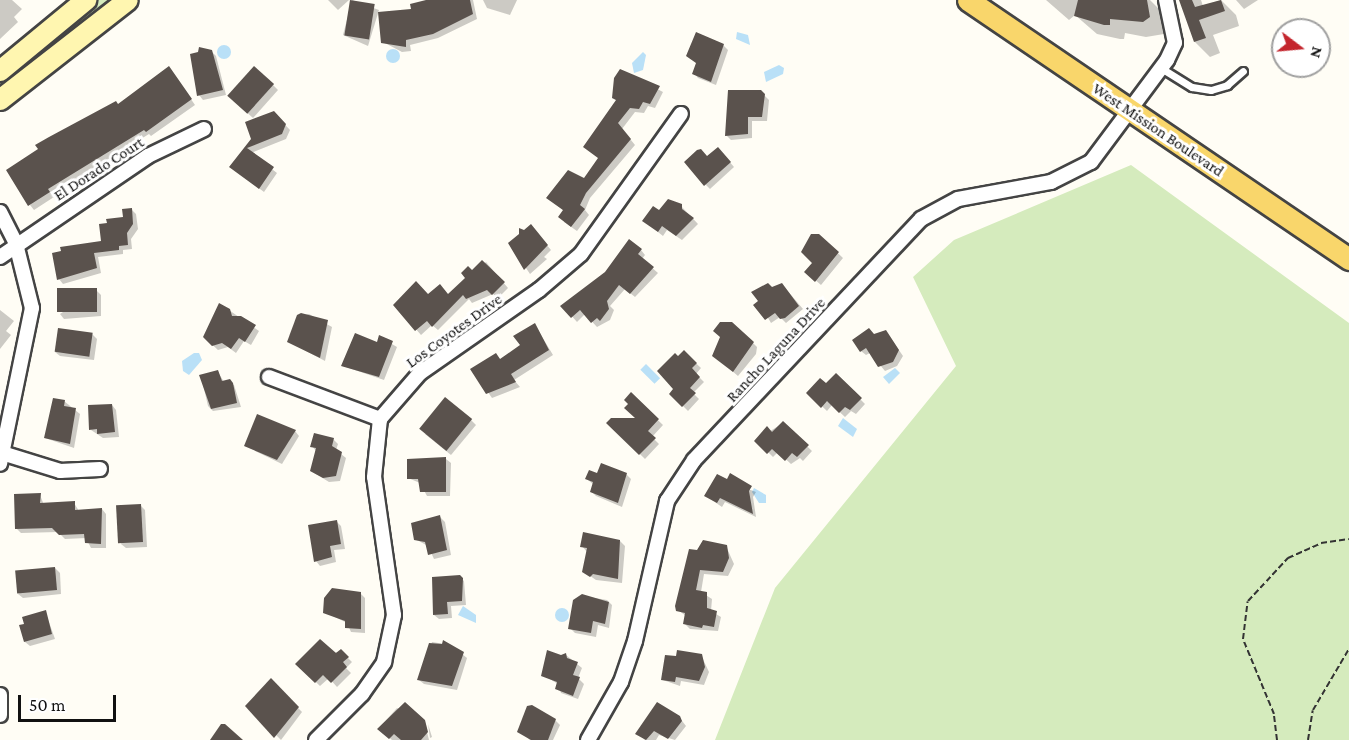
<!DOCTYPE html>
<html>
<head>
<meta charset="utf-8">
<style>
	body { margin:0 }
	#map { position:relative; width:1349px; height:740px; overflow:hidden; background:#fffdf5; font-family:"Crimson Pro",serif }
	div>[style] { position:absolute }
	.green>* { inset:0; background:#d5ebbd }
	.water>* { inset:0; background:#b9e0f7; transform-origin:0 0 }
	.round { border-radius:50% }
	.shadow>* { inset:0; background:#0003 }
	.building>* { inset:0; background:#5a524d; transform-origin:0 0 }
	.path>* { height:2px; margin-top:-1px; transform-origin:0; background:repeating-linear-gradient(90deg,#333 0 6px,transparent 0 9px) }
	.roads { filter:drop-shadow(2px 0 #444) drop-shadow(-2px 0 #444) drop-shadow(0 2px #444) drop-shadow(0 -2px #444) }
	.lane>* { height:7px; margin:-3.5px; padding:0 3.5px; transform-origin:3.5px; border-radius:3.5px; background:#fff }
	.street>* { height:14px; margin:-7px; padding:0 7px; transform-origin:7px; border-radius:7px; background:#fff }
	.secondary>* { height:20px; margin:-10px; padding:0 10px; transform-origin:10px; border-radius:10px; background:#fff6b0 }
	.primary>* { height:21px; margin:-10.5px; padding:0 10.5px; transform-origin:10.5px; border-radius:10.5px; background:#f9d66b }
	span { translate:-50% -50%; white-space:nowrap; text-align:center; line-height:1.15; -webkit-text-stroke:6px #fff; paint-order:stroke }
	.street-label { font-size:16px; color:#111 }
	.north { position:absolute; left:1271px; top:18px; width:60px; height:60px; box-sizing:border-box; background:#fff; border:2px solid #a0a0a0; border-radius:50%; rotate:106deg; font-size:16px; font-weight:700; line-height:24px; text-align:center; color:#111 }
	.north::after { content:''; display:block; margin:auto; width:21px; height:27px; background:#c4262e; clip-path:polygon(50% 0,100% 100%,50% 72%,0 100%) }
	.scale { position:absolute; left:18px; top:695px; width:98px; height:27px; box-sizing:border-box; border:3px solid #111; border-top:0; padding-left:8px; font-size:18px; line-height:21px; white-space:nowrap; color:#111; -webkit-text-stroke:4px #fff; paint-order:stroke }
</style>
</head>
<body>
<div id="map">
	<div class="green">
		<i style="clip-path:polygon(92px 0,125px 0,0 97px,0 75px)"></i>
		<i style="clip-path:polygon(1131px 165px,1349px 323px,1349px 740px,715px 740px,775px 588px,956px 366px,913px 277px,954px 240px)"></i>
	</div>
	<div class="water">
		<i style="clip-path:polygon(737px 32px,748px 35px,750px 45px,736px 39px)"></i>
		<i class="round" style="left:217px;top:45px;width:14px;height:14px"></i>
		<i class="round" style="left:386px;top:49px;width:14px;height:14px"></i>
		<i style="clip-path:polygon(643px 52px,646px 55px,643px 70px,634px 73px,632px 63px)"></i>
		<i style="clip-path:polygon(779px 65px,784px 68px,783px 74px,766px 82px,764px 72px)"></i>
		<i style="clip-path:polygon(194px 353px,199px 353px,202px 360px,189px 375px,183px 371px,182px 361px)"></i>
		<i style="left:646px;top:364px;width:20px;height:8px;rotate:45deg"></i>
		<i style="clip-path:polygon(895px 368px,900px 373px,889px 384px,883px 377px)"></i>
		<i style="clip-path:polygon(843px 418px,857px 429px,853px 437px,838px 426px)"></i>
		<i style="clip-path:polygon(754px 488px,766px 495px,766px 503px,759px 503px,752px 492px)"></i>
		<i style="clip-path:polygon(463px 606px,476px 615px,476px 623px,458px 615px)"></i>
		<i class="round" style="left:555px;top:608px;width:14px;height:14px"></i>
	</div>
	<div class="shadow">
		<i style="clip-path:polygon(0 0,12px 0,22px 9px,14px 17px,18px 22px,0 39px)"></i>
		<i style="clip-path:polygon(328px 0,349px 0,338px 10px)"></i>
		<i style="clip-path:polygon(352px 0,379px 10px,368px 46px,343px 35px)"></i>
		<i style="clip-path:polygon(433px 0,473px 0,477px 19px,438px 38px,410px 45px,411px 51px,402px 52px,383px 42px,413px 10px)"></i>
		<i style="clip-path:polygon(483px 0,517px 0,510px 15px,487px 8px)"></i>
		<i style="clip-path:polygon(1046px 0,1150px 0,1159px 9px,1164px 34px,1146px 37px,1125px 33px,1124px 39px,1120px 39px,1097px 34px,1075px 15px,1069px 20px)"></i>
		<i style="clip-path:polygon(1180px 0,1201px 0,1203px 6px,1221px 0,1236px 15px,1239px 26px,1213px 35px,1220px 53px,1210px 57px,1195px 42px)"></i>
		<i style="clip-path:polygon(1236px 0,1258px 0,1244px 9px)"></i>
		<i style="clip-path:polygon(723px 45px,728px 50px,716px 85px,698px 78px,694px 73px,698px 64px)"></i>
		<i style="clip-path:polygon(211px 51px,216px 56px,226px 95px,203px 100px,199px 95px)"></i>
		<i style="clip-path:polygon(621px 70px,663px 92px,655px 108px,648px 106px,644px 113px,635px 112px,622px 129px,635px 145px,590px 198px,585px 210px,589px 215px,577px 231px,564px 222px,564px 211px,548px 198px,585px 180px,599px 159px,617px 101px,614px 98px)"></i>
		<i style="clip-path:polygon(173px 73px,195px 105px,151px 136px,149px 134px,52px 194px,54px 197px,34px 210px,30px 205px,119px 106px)"></i>
		<i style="clip-path:polygon(273px 85px,278px 90px,253px 118px,234px 101px)"></i>
		<i style="clip-path:polygon(761px 92px,769px 100px,767px 121px,752px 121px,752px 138px,731px 140px,726px 135px)"></i>
		<i style="clip-path:polygon(274px 113px,290px 130px,286px 139px,251px 153px,277px 173px,264px 192px,231px 167px)"></i>
		<i style="clip-path:polygon(723px 154px,734px 167px,710px 189px,705px 184px,708px 158px)"></i>
		<i style="clip-path:polygon(681px 206px,698px 224px,682px 240px,667px 230px,663px 236px,644px 221px)"></i>
		<i style="clip-path:polygon(131px 209px,136px 214px,138px 229px,131px 239px,132px 249px,123px 250px,123px 254px,98px 257px,101px 273px,63px 284px,59px 279px,103px 243px)"></i>
		<i style="clip-path:polygon(535px 231px,551px 250px,544px 257px,547px 259px,530px 274px,510px 244px)"></i>
		<i style="clip-path:polygon(819px 235px,843px 258px,821px 285px,806px 272px,814px 263px)"></i>
		<i style="clip-path:polygon(641px 250px,645px 255px,642px 259px,658px 273px,635px 297px,625px 289px,610px 306px,614px 310px,610px 320px,597px 327px,585px 314px,577px 322px,563px 306px)"></i>
		<i style="clip-path:polygon(486px 262px,508px 288px,498px 298px,493px 294px,472px 303px,469px 299px,438px 330px,432px 325px,421px 335px,395px 305px,449px 296px)"></i>
		<i style="clip-path:polygon(767px 284px,772px 289px,786px 289px,803px 309px,786px 323px,780px 317px,771px 323px,753px 292px)"></i>
		<i style="clip-path:polygon(96px 290px,101px 295px,101px 316px,64px 319px,60px 314px)"></i>
		<i style="clip-path:polygon(0 310px,14px 321px,6px 331px,11px 335px,0 349px)"></i>
		<i style="clip-path:polygon(229px 310px,259px 331px,251px 345px,244px 341px,236px 353px,228px 347px,218px 350px,204px 337px)"></i>
		<i style="clip-path:polygon(309px 314px,332px 327px,325px 361px,289px 342px,298px 316px)"></i>
		<i style="clip-path:polygon(535px 325px,553px 355px,514px 380px,520px 387px,492px 398px,472px 369px,496px 355px,501px 360px,522px 346px)"></i>
		<i style="clip-path:polygon(92px 334px,97px 339px,94px 360px,60px 356px,55px 352px)"></i>
		<i style="clip-path:polygon(874px 335px,890px 337px,903px 356px,897px 366px,885px 371px,870px 353px,866px 355px,861px 351px)"></i>
		<i style="clip-path:polygon(380px 337px,397px 347px,384px 380px,343px 366px,378px 344px)"></i>
		<i style="clip-path:polygon(752px 342px,757px 347px,756px 354px,738px 376px,719px 360px)"></i>
		<i style="clip-path:polygon(684px 352px,701px 368px,696px 374px,704px 382px,693px 393px,699px 399px,688px 411px,671px 394px,675px 389px,678px 358px)"></i>
		<i style="clip-path:polygon(218px 372px,224px 382px,234px 385px,241px 407px,213px 411px,208px 406px,201px 376px)"></i>
		<i style="clip-path:polygon(836px 375px,865px 404px,856px 414px,851px 411px,845px 417px,832px 405px,827px 411px,808px 393px,826px 385px)"></i>
		<i style="clip-path:polygon(631px 394px,663px 425px,652px 437px,659px 444px,645px 459px,608px 423px,639px 420px,630px 404px)"></i>
		<i style="clip-path:polygon(54px 400px,64px 401px,80px 414px,74px 448px,45px 438px)"></i>
		<i style="clip-path:polygon(112px 405px,116px 410px,119px 437px,103px 438px,91px 430px)"></i>
		<i style="clip-path:polygon(471px 420px,476px 425px,451px 455px,425px 434px)"></i>
		<i style="clip-path:polygon(783px 423px,812px 451px,803px 461px,800px 458px,791px 464px,778px 452px,773px 457px,756px 440px)"></i>
		<i style="clip-path:polygon(295px 431px,299px 436px,282px 464px,245px 446px)"></i>
		<i style="clip-path:polygon(333px 439px,338px 444px,336px 450px,346px 458px,340px 481px,329px 482px,311px 471px,316px 451px,312px 446px)"></i>
		<i style="clip-path:polygon(446px 459px,451px 463px,450px 496px,427px 496px,420px 483px,408px 478px)"></i>
		<i style="clip-path:polygon(626px 474px,631px 479px,622px 507px,596px 496px,591px 491px,594px 485px,587px 479px)"></i>
		<i style="clip-path:polygon(727px 481px,756px 492px,753px 497px,756px 517px,725px 502px,722px 507px,706px 496px)"></i>
		<i style="clip-path:polygon(40px 495px,44px 505px,74px 503px,79px 511px,102px 509px,106px 514px,106px 548px,91px 548px,86px 538px,65px 539px,58px 532px,21px 533px,16px 528px)"></i>
		<i style="clip-path:polygon(140px 505px,145px 510px,147px 547px,126px 548px,121px 544px)"></i>
		<i style="clip-path:polygon(440px 517px,445px 522px,451px 555px,434px 559px,428px 546px,415px 539px)"></i>
		<i style="clip-path:polygon(336px 521px,341px 526px,345px 549px,334px 550px,336px 562px,320px 566px,316px 561px)"></i>
		<i style="clip-path:polygon(620px 541px,625px 546px,622px 583px,596px 580px,583px 571px,587px 552px,582px 546px)"></i>
		<i style="clip-path:polygon(726px 546px,734px 564px,728px 576px,704px 574px,701px 592px,712px 599px,711px 611px,721px 617px,718px 631px,690px 629px,685px 624px,686px 616px,678px 610px,698px 552px)"></i>
		<i style="clip-path:polygon(55px 568px,60px 573px,61px 594px,23px 598px,18px 594px)"></i>
		<i style="clip-path:polygon(459px 576px,464px 581px,466px 605px,451px 606px,452px 618px,439px 619px,434px 615px)"></i>
		<i style="clip-path:polygon(360px 593px,365px 598px,365px 633px,351px 632px,347px 623px,325px 612px)"></i>
		<i style="clip-path:polygon(583px 596px,607px 600px,612px 605px,609px 628px,598px 625px,596px 637px,575px 633px,570px 628px)"></i>
		<i style="clip-path:polygon(45px 611px,55px 639px,30px 646px,25px 642px)"></i>
		<i style="clip-path:polygon(432px 642px,451px 645px,467px 658px,457px 690px,424px 684px,419px 680px)"></i>
		<i style="clip-path:polygon(341px 651px,352px 662px,346px 668px,351px 673px,337px 687px,329px 678px,320px 686px,297px 664px)"></i>
		<i style="clip-path:polygon(566px 655px,582px 668px,578px 678px,584px 684px,578px 699px,561px 693px,558px 684px,543px 675px)"></i>
		<i style="clip-path:polygon(701px 655px,709px 672px,704px 685px,681px 681px,680px 686px,663px 680px)"></i>
		<i style="clip-path:polygon(271px 680px,302px 712px,281px 740px,247px 706px)"></i>
		<i style="clip-path:polygon(397px 708px,424px 720px,429px 740px,392px 740px,384px 733px,379px 728px)"></i>
		<i style="clip-path:polygon(679px 717px,686px 726px,675px 740px,659px 735px,656px 740px,645px 740px,637px 733px)"></i>
		<i style="clip-path:polygon(555px 720px,560px 725px,553px 740px,530px 740px,519px 731px)"></i>
		<i style="clip-path:polygon(428px 724px,432px 737px,430px 738px)"></i>
	</div>
	<div class="building">
		<i style="left:350px;top:0;width:25px;height:36px;rotate:9deg"></i>
		<i style="clip-path:polygon(426px 0,470px 0,473px 14px,433px 34px,406px 40px,406px 47px,381px 43px,378px 12px,411px 9px,410px 4px)"></i>
		<i style="clip-path:polygon(1078px 0,1147px 0,1150px 17px,1143px 22px,1110px 19px,1110px 25px,1104px 25px,1074px 16px)"></i>
		<i style="clip-path:polygon(1179px 0,1192px 0,1195px 7px,1221px 0,1225px 11px,1199px 20px,1206px 38px,1194px 42px)"></i>
		<i style="clip-path:polygon(696px 32px,724px 44px,711px 82px,692px 74px,696px 63px,686px 56px)"></i>
		<i style="clip-path:polygon(199px 47px,212px 50px,223px 90px,197px 96px,190px 54px,198px 52px)"></i>
		<i style="clip-path:polygon(169px 66px,192px 99px,146px 132px,144px 130px,48px 189px,50px 192px,28px 206px,6px 170px,38px 149px,35px 145px,49px 137px,116px 101px,118px 104px)"></i>
		<i style="left:254px;top:66px;width:27px;height:40px;rotate:42deg"></i>
		<i style="clip-path:polygon(620px 69px,660px 86px,650px 104px,643px 102px,639px 109px,630px 108px,618px 123px,631px 139px,586px 193px,580px 205px,585px 209px,571px 227px,558px 217px,563px 210px,546px 198px,568px 170px,584px 178px,598px 158px,583px 147px,616px 100px,612px 98px,614px 78px)"></i>
		<i style="clip-path:polygon(728px 90px,761px 90px,765px 94px,762px 117px,748px 117px,748px 134px,725px 136px)"></i>
		<i style="clip-path:polygon(274px 111px,286px 124px,282px 134px,247px 148px,274px 167px,259px 189px,229px 167px,251px 139px,245px 122px)"></i>
		<i style="clip-path:polygon(718px 147px,731px 162px,704px 186px,684px 162px,697px 150px,701px 149px,707px 156px)"></i>
		<i style="clip-path:polygon(668px 199px,682px 204px,682px 209px,694px 218px,676px 236px,662px 226px,658px 232px,642px 221px,653px 206px,659px 210px)"></i>
		<i style="clip-path:polygon(132px 208px,133px 224px,127px 233px,128px 245px,119px 246px,119px 250px,94px 253px,97px 268px,57px 280px,52px 253px,61px 251px,60px 247px,101px 241px,99px 224px,107px 223px,106px 219px,123px 217px,122px 209px)"></i>
		<i style="clip-path:polygon(531px 224px,548px 245px,524px 270px,508px 243px,519px 234px,519px 228px,524px 230px)"></i>
		<i style="clip-path:polygon(811px 234px,819px 234px,839px 252px,815px 282px,804px 272px,812px 263px,801px 252px)"></i>
		<i style="clip-path:polygon(629px 239px,642px 249px,638px 254px,654px 267px,630px 294px,619px 285px,607px 301px,609px 309px,600px 321px,597px 318px,591px 323px,580px 310px,571px 318px,560px 306px,605px 272px)"></i>
		<i style="clip-path:polygon(482px 260px,505px 282px,492px 295px,487px 290px,466px 299px,463px 295px,432px 327px,427px 321px,415px 331px,393px 305px,416px 281px,428px 294px,440px 284px,448px 294px,465px 278px,461px 273px,468px 266px,472px 270px)"></i>
		<i style="clip-path:polygon(768px 283px,772px 287px,782px 283px,799px 306px,785px 318px,780px 319px,775px 313px,765px 320px,753px 305px,758px 301px,751px 292px)"></i>
		<i style="left:97px;top:288px;width:24px;height:40px;rotate:90deg"></i>
		<i style="clip-path:polygon(219px 303px,230px 309px,232px 316px,241px 316px,256px 325px,245px 342px,239px 338px,231px 349px,222px 343px,212px 346px,203px 337px)"></i>
		<i style="clip-path:polygon(301px 313px,328px 320px,320px 358px,287px 342px,297px 315px)"></i>
		<i style="clip-path:polygon(720px 322px,732px 322px,754px 342px,733px 372px,712px 356px,720px 337px,713px 331px)"></i>
		<i style="clip-path:polygon(535px 323px,549px 350px,511px 374px,516px 382px,486px 394px,470px 369px,496px 353px,500px 359px,520px 345px,513px 336px)"></i>
		<i style="left:58px;top:328px;width:35px;height:24px;rotate:8deg"></i>
		<i style="clip-path:polygon(869px 328px,874px 334px,886px 330px,899px 350px,893px 362px,878px 367px,866px 348px,860px 352px,852px 340px)"></i>
		<i style="clip-path:polygon(355px 333px,377px 342px,379px 335px,393px 341px,379px 377px,341px 366px)"></i>
		<i style="clip-path:polygon(684px 350px,697px 363px,692px 368px,700px 377px,690px 388px,696px 393px,682px 407px,669px 394px,673px 389px,657px 371px,675px 353px,678px 356px)"></i>
		<i style="clip-path:polygon(218px 370px,222px 381px,230px 379px,233px 383px,237px 403px,211px 409px,199px 375px)"></i>
		<i style="clip-path:polygon(836px 373px,862px 398px,850px 410px,845px 407px,839px 413px,827px 401px,821px 408px,806px 393px,820px 378px,826px 383px)"></i>
		<i style="clip-path:polygon(631px 392px,659px 419px,648px 431px,656px 438px,639px 455px,606px 423px,611px 418px,635px 418px,624px 408px,628px 404px,624px 400px)"></i>
		<i style="left:445px;top:397px;width:35px;height:41px;rotate:39deg"></i>
		<i style="clip-path:polygon(53px 398px,65px 400px,64px 406px,76px 408px,70px 444px,44px 438px)"></i>
		<i style="clip-path:polygon(112px 404px,115px 432px,97px 434px,97px 429px,89px 430px,88px 405px)"></i>
		<i style="clip-path:polygon(257px 414px,296px 430px,277px 460px,244px 446px)"></i>
		<i style="clip-path:polygon(783px 421px,809px 445px,797px 457px,792px 453px,785px 461px,772px 449px,767px 454px,754px 441px,767px 426px,772px 432px)"></i>
		<i style="clip-path:polygon(314px 433px,334px 438px,332px 446px,342px 452px,336px 476px,323px 478px,310px 471px,316px 448px,310px 447px)"></i>
		<i style="clip-path:polygon(446px 457px,446px 492px,420px 492px,418px 479px,407px 479px,407px 459px)"></i>
		<i style="clip-path:polygon(601px 463px,627px 473px,618px 503px,590px 492px,593px 482px,585px 479px,589px 470px,597px 473px)"></i>
		<i style="clip-path:polygon(730px 473px,752px 486px,749px 491px,753px 514px,720px 498px,717px 503px,704px 496px,717px 474px,727px 479px)"></i>
		<i style="clip-path:polygon(41px 493px,40px 503px,75px 501px,75px 510px,102px 508px,101px 544px,85px 543px,84px 534px,59px 535px,52px 528px,15px 529px,14px 494px)"></i>
		<i style="left:141px;top:504px;width:38px;height:25px;rotate:87deg"></i>
		<i style="clip-path:polygon(440px 515px,447px 550px,428px 555px,425px 542px,414px 540px,411px 523px)"></i>
		<i style="clip-path:polygon(337px 520px,341px 544px,330px 546px,332px 557px,314px 562px,308px 525px)"></i>
		<i style="clip-path:polygon(583px 532px,620px 540px,618px 579px,593px 574px,590px 577px,582px 572px,587px 548px,580px 547px)"></i>
		<i style="clip-path:polygon(703px 540px,727px 545px,729px 558px,723px 572px,700px 570px,696px 590px,707px 592px,707px 608px,717px 611px,714px 627px,703px 625px,702px 628px,683px 624px,685px 613px,676px 611px,675px 606px,689px 549px,697px 550px)"></i>
		<i style="left:55px;top:567px;width:23px;height:40px;rotate:85deg"></i>
		<i style="clip-path:polygon(460px 575px,463px 578px,462px 601px,447px 602px,448px 614px,433px 615px,432px 577px)"></i>
		<i style="clip-path:polygon(332px 588px,361px 592px,361px 629px,345px 628px,345px 621px,323px 613px,324px 598px)"></i>
		<i style="clip-path:polygon(582px 594px,609px 602px,605px 624px,593px 621px,591px 633px,568px 629px,573px 600px)"></i>
		<i style="clip-path:polygon(46px 610px,52px 634px,24px 642px,19px 625px,24px 624px,22px 617px)"></i>
		<i style="clip-path:polygon(320px 639px,336px 653px,341px 649px,349px 657px,343px 662px,347px 667px,331px 683px,323px 675px,315px 683px,295px 664px)"></i>
		<i style="clip-path:polygon(443px 640px,464px 652px,452px 686px,417px 680px,429px 643px,442px 644px)"></i>
		<i style="clip-path:polygon(547px 650px,561px 655px,566px 653px,567px 658px,578px 662px,573px 675px,580px 677px,573px 696px,555px 689px,557px 682px,541px 676px)"></i>
		<i style="clip-path:polygon(677px 650px,702px 654px,705px 667px,699px 681px,676px 677px,675px 682px,661px 680px,665px 655px,676px 656px)"></i>
		<i style="clip-path:polygon(271px 678px,299px 707px,274px 738px,245px 706px)"></i>
		<i style="clip-path:polygon(405px 702px,425px 720px,428px 732px,421px 740px,401px 740px,394px 734px,389px 739px,377px 729px)"></i>
		<i style="clip-path:polygon(657px 702px,680px 716px,682px 721px,668px 739px,654px 731px,646px 740px,635px 734px)"></i>
		<i style="clip-path:polygon(532px 705px,556px 719px,548px 740px,531px 740px,517px 732px,527px 706px)"></i>
		<i style="clip-path:polygon(221px 724px,225px 724px,243px 740px,210px 740px)"></i>
	</div>
	<div class="path">
		<i style="left:1277px;top:740px;width:26px;rotate:-97deg"></i>
		<i style="left:1274px;top:714px;width:81px;rotate:-112.5deg"></i>
		<i style="left:1243px;top:639px;width:38px;rotate:-83deg"></i>
		<i style="left:1248px;top:601px;width:59px;rotate:-47.1deg"></i>
		<i style="left:1288px;top:558px;width:36px;rotate:-24deg"></i>
		<i style="left:1321px;top:543px;width:28px;rotate:-8deg"></i>
		<i style="left:1308px;top:740px;width:30px;rotate:-81deg"></i>
		<i style="left:1313px;top:710px;width:71px;rotate:-59.5deg"></i>
	</div>
	<div class="roads">
		<div class="lane">
			<i style="left:1161px;top:68px;width:36px;rotate:32deg"></i>
			<i style="left:1192px;top:87px;width:19px;rotate:9deg"></i>
			<i style="left:1211px;top:90px;width:17px;rotate:-17deg"></i>
			<i style="left:1227px;top:85px;width:21px;rotate:-41deg"></i>
		</div>
		<div class="street">
			<i style="left:0;top:212px;width:36px;rotate:63deg"></i>
			<i style="left:16px;top:244px;width:66px;rotate:76deg"></i>
			<i style="left:32px;top:308px;width:159px;rotate:101.6deg"></i>
			<i style="left:0;top:257px;width:179px;rotate:-34.3deg"></i>
			<i style="left:148px;top:156px;width:62px;rotate:-25.7deg"></i>
			<i style="left:269px;top:377px;width:119px;rotate:20.7deg"></i>
			<i style="left:2px;top:453px;width:61px;rotate:17.2deg"></i>
			<i style="left:60px;top:471px;width:40px;rotate:-2.9deg"></i>
			<i style="left:0;top:695px;width:20px;rotate:90deg"></i>
			<i style="left:316px;top:740px;width:65px;rotate:-45deg"></i>
			<i style="left:362px;top:694px;width:39px;rotate:-55deg"></i>
			<i style="left:384px;top:662px;width:48px;rotate:-78deg"></i>
			<i style="left:394px;top:615px;width:139px;rotate:-98.2deg"></i>
			<i style="left:374px;top:477px;width:58px;rotate:-84.1deg"></i>
			<i style="left:380px;top:419px;width:61px;rotate:-49deg"></i>
			<i style="left:420px;top:373px;width:145px;rotate:-34.9deg"></i>
			<i style="left:539px;top:290px;width:55px;rotate:-40.6deg"></i>
			<i style="left:581px;top:254px;width:172px;rotate:-54.5deg"></i>
			<i style="left:588px;top:740px;width:67px;rotate:-60.4deg"></i>
			<i style="left:621px;top:682px;width:43px;rotate:-71.1deg"></i>
			<i style="left:635px;top:641px;width:144px;rotate:-77.1deg"></i>
			<i style="left:667px;top:501px;width:49px;rotate:-56.6deg"></i>
			<i style="left:694px;top:460px;width:331px;rotate:-46.7deg"></i>
			<i style="left:921px;top:219px;width:42px;rotate:-28.4deg"></i>
			<i style="left:958px;top:199px;width:95px;rotate:-10.4deg"></i>
			<i style="left:1051px;top:182px;width:45px;rotate:-26.6deg"></i>
			<i style="left:1091px;top:162px;width:127px;rotate:-53.3deg"></i>
			<i style="left:1167px;top:60px;width:19px;rotate:-65deg"></i>
			<i style="left:1175px;top:43px;width:44px;rotate:-101.8deg"></i>
		</div>
		<div class="secondary">
			<i style="left:0;top:71px;width:112px;rotate:-39.5deg"></i>
			<i style="left:0;top:100px;width:162px;rotate:-38deg"></i>
		</div>
		<div class="primary">
			<i style="left:968px;top:0;width:461px;rotate:34.2deg"></i>
		</div>
	</div>
	<div class="street-label">
		<span style="left:1158px;top:130px;rotate:34deg">West Mission Boulevard</span>
		<span style="left:99px;top:169px;rotate:-33deg">El Dorado Court</span>
		<span style="left:454px;top:331px;rotate:-36deg">Los Coyotes Drive</span>
		<span style="left:776px;top:350px;rotate:-47deg">Rancho Laguna Drive</span>
	</div>
	<div class="north">N</div>
	<div class="scale">50 m</div>
</div>
</body>
</html>
